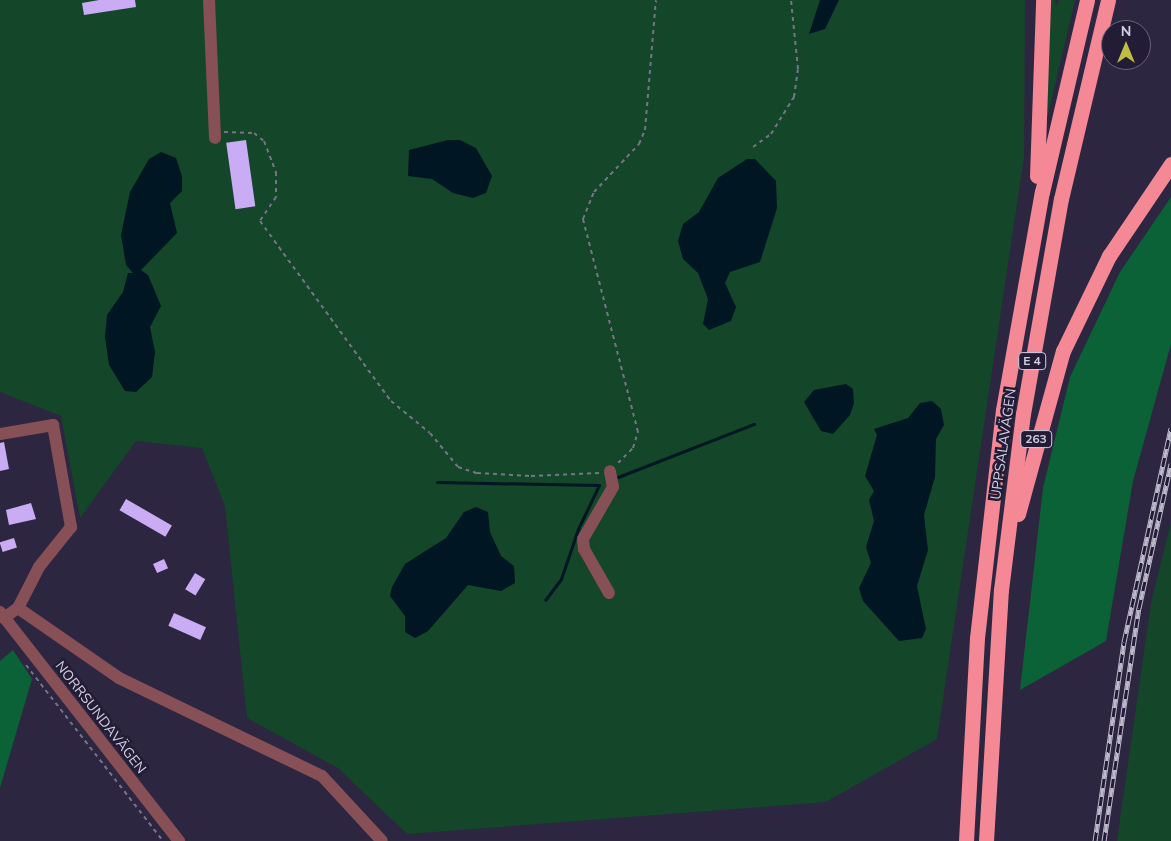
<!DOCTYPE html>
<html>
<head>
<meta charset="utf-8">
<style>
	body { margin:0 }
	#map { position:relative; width:1171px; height:841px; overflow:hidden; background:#2d2641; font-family:Mulish,sans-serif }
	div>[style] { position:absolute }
	.green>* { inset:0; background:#144629 }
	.forest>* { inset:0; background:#0a6236 }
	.water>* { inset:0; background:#001623 }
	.stream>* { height:3px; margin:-1.5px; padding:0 1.5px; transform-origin:1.5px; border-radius:1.5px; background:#001623 }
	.building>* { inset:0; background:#c9acf4; transform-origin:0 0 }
	.path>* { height:2px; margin-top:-1px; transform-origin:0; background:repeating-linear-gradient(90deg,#787389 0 4px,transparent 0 8px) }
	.minor>* { height:12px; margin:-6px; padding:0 6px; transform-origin:6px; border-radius:6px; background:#875056 }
	.highway>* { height:15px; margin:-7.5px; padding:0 7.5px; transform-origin:7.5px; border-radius:7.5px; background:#f48895 }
	.rail>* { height:5px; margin-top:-2.5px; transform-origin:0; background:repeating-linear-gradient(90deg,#231c36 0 9px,#bcb9cb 0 18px); box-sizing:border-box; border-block:1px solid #bcb9cb }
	span { translate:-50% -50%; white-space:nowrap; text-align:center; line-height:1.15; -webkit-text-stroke:5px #231c36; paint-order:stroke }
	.shield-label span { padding:1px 4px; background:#231c36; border:1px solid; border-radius:4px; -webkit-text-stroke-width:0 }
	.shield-label { font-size:12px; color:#d2cfe0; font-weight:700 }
	.street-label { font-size:14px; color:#d2cfe0 }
	.north { position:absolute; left:1101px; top:20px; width:50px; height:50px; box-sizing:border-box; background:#231c36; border:1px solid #69647a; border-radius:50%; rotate:0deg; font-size:14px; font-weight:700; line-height:20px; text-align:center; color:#d2cfe0 }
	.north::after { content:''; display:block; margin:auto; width:18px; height:22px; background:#bfbe42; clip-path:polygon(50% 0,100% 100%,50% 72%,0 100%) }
</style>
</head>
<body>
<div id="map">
	<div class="green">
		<i style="clip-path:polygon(0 0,1025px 0,1024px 157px,937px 739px,826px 802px,407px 834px,338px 768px,247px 718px,225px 506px,202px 448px,136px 441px,80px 518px,61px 416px,0 392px)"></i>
		<i style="clip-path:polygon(1048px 0,1055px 0,1056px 6px,1059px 0,1075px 0,1045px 127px)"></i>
		<i style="clip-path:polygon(1171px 522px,1171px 841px,1117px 841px,1151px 603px)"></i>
	</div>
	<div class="forest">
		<i style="clip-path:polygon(1171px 197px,1171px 344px,1133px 481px,1106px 641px,1020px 690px,1043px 488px,1070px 377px,1120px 272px)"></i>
		<i style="clip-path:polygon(13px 650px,32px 679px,0 788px,0 661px)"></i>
	</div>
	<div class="water">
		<i style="clip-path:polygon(820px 0,839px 0,825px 29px,809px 34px)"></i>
		<i style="clip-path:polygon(448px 140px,460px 140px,476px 148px,492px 176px,486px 193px,473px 198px,453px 193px,432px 179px,408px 176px,409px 150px)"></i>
		<i style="clip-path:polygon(161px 152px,176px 158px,182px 176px,182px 191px,170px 203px,177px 233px,141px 270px,148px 275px,161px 306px,150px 327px,155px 352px,152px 377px,136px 392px,125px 391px,109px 365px,105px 337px,107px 315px,123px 292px,128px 273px,133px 273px,126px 265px,121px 235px,130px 192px,149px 159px)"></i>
		<i style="clip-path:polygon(747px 159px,755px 159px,776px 181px,777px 208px,760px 262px,730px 272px,725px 283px,736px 307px,731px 321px,709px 330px,703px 324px,708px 299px,698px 273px,683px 259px,678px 241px,683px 224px,699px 212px,718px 178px)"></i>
		<i style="clip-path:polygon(846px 384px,853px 389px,854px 403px,850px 415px,833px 434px,821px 431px,804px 402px,814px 390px)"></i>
		<i style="clip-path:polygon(932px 401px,941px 409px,944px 425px,936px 439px,935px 477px,924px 515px,928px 550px,917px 586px,926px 629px,922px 638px,899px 641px,863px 601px,859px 588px,871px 563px,866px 547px,874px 521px,869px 500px,874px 491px,865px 476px,877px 435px,874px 429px,908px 418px,920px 403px)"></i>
		<i style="clip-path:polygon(476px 507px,488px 512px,490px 532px,501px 556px,514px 566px,515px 583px,501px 591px,468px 585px,428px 631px,415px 638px,405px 632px,405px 616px,390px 596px,392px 587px,405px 564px,446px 538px,464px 512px)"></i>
	</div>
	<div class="stream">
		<i style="left:618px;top:477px;width:146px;rotate:-21.3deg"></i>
		<i style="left:437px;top:482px;width:162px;rotate:1.1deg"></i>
		<i style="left:599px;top:485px;width:49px;rotate:115.5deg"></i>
		<i style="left:578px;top:529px;width:53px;rotate:108.8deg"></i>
		<i style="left:561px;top:579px;width:26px;rotate:127deg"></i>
	</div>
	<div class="building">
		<i style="clip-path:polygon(99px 0,135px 0,136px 7px,84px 15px,82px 3px)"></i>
		<i style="left:246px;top:140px;width:67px;height:20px;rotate:82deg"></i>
		<i style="clip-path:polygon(4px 442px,9px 469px,0 471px,0 443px)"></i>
		<i style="left:126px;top:499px;width:53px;height:13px;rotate:30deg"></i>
		<i style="clip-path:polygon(31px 503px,36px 519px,9px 525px,6px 510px)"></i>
		<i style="left:14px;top:538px;width:10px;height:15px;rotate:73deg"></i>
		<i style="left:164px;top:559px;width:10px;height:12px;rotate:66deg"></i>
		<i style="left:195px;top:573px;width:12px;height:19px;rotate:31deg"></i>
		<i style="left:174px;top:613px;width:35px;height:14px;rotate:24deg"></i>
	</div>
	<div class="path">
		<i style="left:224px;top:132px;width:30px;rotate:2deg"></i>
		<i style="left:254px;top:133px;width:13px;rotate:39deg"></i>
		<i style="left:264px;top:141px;width:33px;rotate:69deg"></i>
		<i style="left:276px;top:172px;width:25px;rotate:90deg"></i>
		<i style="left:276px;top:197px;width:29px;rotate:124deg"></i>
		<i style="left:260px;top:221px;width:223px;rotate:54deg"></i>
		<i style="left:391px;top:401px;width:50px;rotate:39.4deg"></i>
		<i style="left:430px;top:433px;width:44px;rotate:50.5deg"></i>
		<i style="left:458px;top:467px;width:20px;rotate:18deg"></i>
		<i style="left:477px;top:473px;width:54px;rotate:3.2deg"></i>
		<i style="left:531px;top:476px;width:68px;rotate:-2.5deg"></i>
		<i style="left:753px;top:147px;width:22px;rotate:-36deg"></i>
		<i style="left:771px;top:134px;width:44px;rotate:-58.1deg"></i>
		<i style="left:794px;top:97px;width:28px;rotate:-82deg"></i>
		<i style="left:798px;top:69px;width:69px;rotate:-95.8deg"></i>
		<i style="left:618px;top:463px;width:21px;rotate:-45deg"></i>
		<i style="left:633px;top:448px;width:17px;rotate:-73deg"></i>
		<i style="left:638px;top:432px;width:220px;rotate:-104.5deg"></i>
		<i style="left:583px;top:219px;width:29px;rotate:-68deg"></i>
		<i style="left:594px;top:192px;width:66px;rotate:-46.8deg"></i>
		<i style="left:639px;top:144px;width:15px;rotate:-67deg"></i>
		<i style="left:645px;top:130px;width:130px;rotate:-85.2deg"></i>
		<i style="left:26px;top:665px;width:223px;rotate:52.1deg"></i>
	</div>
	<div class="minor">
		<i style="left:209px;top:0;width:138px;rotate:87.5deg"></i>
		<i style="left:0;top:434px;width:54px;rotate:-9.6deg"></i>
		<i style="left:53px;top:425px;width:104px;rotate:80deg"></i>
		<i style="left:71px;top:527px;width:51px;rotate:128.7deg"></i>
		<i style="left:39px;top:567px;width:46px;rotate:117.1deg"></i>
		<i style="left:609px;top:593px;width:51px;rotate:-119.6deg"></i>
		<i style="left:584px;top:549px;width:10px;rotate:-96deg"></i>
		<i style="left:583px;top:539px;width:60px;rotate:-60deg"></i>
		<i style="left:613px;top:487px;width:16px;rotate:-101deg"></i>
		<i style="left:0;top:612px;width:291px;rotate:52deg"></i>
		<i style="left:4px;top:618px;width:17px;rotate:-36deg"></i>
		<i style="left:18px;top:608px;width:123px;rotate:34.7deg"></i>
		<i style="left:119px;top:678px;width:225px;rotate:25.8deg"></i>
		<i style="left:322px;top:776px;width:88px;rotate:47.3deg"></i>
	</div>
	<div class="highway">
		<i style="left:1037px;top:176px;width:176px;rotate:-88deg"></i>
		<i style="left:1018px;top:514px;width:169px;rotate:-74.6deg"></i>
		<i style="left:1063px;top:351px;width:106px;rotate:-64.2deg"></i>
		<i style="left:1109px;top:256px;width:111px;rotate:-56deg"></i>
		<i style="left:966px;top:841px;width:203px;rotate:-86.9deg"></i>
		<i style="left:977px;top:638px;width:229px;rotate:-83.5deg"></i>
		<i style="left:1003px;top:410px;width:221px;rotate:-79.9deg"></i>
		<i style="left:1042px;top:192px;width:197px;rotate:-76.8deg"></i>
		<i style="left:986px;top:841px;width:251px;rotate:-86.6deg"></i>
		<i style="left:1001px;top:590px;width:177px;rotate:-82.9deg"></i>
		<i style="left:1023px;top:414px;width:218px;rotate:-80deg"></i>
		<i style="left:1061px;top:199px;width:204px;rotate:-76.7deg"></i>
	</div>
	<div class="rail">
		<i style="left:1095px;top:841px;width:201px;rotate:-81.7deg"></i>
		<i style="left:1124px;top:642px;width:219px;rotate:-77.6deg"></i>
		<i style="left:1104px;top:841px;width:236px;rotate:-81.5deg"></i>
		<i style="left:1139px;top:608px;width:148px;rotate:-77.5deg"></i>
	</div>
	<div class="shield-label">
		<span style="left:1032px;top:361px">E 4</span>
		<span style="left:1036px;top:439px">263</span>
	</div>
	<div class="street-label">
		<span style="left:1003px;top:444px;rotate:-82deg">UPPSALAVÄGEN</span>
		<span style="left:101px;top:717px;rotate:52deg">NORRSUNDAVÄGEN</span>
	</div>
	<div class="north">N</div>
</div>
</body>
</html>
